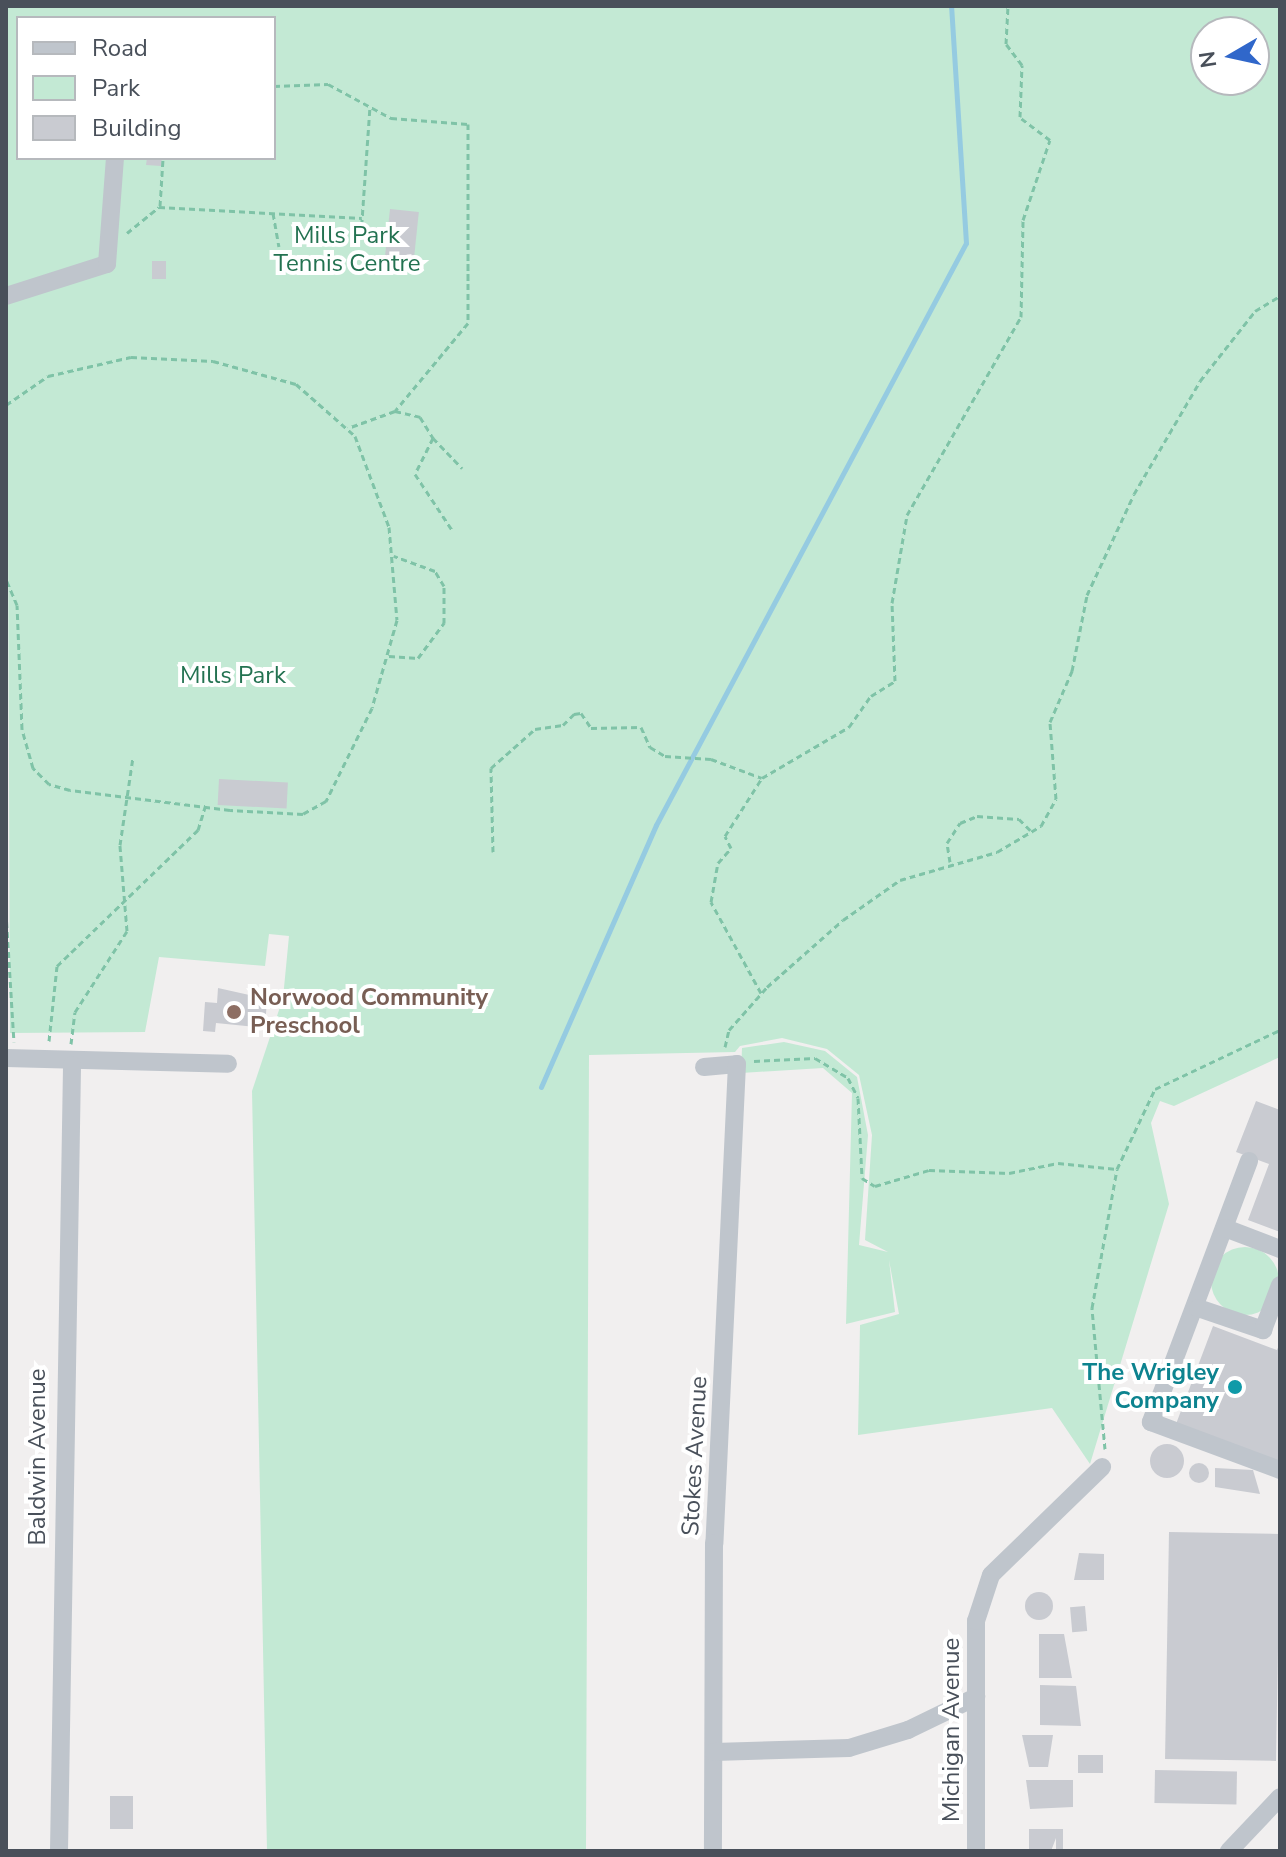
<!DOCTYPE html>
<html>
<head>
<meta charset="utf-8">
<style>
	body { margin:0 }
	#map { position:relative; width:1286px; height:1857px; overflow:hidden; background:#f1efef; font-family:"Nunito Sans",sans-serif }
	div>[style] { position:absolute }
	.green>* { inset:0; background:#c3e9d4 }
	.round { border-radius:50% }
	.stream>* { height:5px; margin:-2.5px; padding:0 2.5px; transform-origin:2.5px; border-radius:2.5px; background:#95cbe1 }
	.building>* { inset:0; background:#c9cbd1; transform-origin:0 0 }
	.path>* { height:3px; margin-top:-1.5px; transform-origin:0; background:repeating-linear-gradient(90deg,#7fc3a7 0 6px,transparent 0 10px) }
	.minor>* { height:18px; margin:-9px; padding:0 9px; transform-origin:9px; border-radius:9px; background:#bfc5cc }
	.dots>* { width:22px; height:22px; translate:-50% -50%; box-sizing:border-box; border:4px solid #fff; border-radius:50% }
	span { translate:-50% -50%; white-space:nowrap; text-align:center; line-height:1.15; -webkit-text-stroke:8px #fff; paint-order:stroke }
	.park-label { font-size:24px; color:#237251 }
	.education-label { font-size:24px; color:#785e54; font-weight:700 }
	.left { translate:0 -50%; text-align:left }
	.culture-label { font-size:24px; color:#0d838f; font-weight:700 }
	.right { translate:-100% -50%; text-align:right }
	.street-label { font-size:24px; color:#49505a }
	.frame { position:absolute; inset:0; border:8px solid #49505a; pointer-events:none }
	.legend { position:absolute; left:16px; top:16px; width:260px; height:144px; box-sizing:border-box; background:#fff; border:2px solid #b6b9bd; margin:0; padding:10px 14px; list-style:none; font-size:24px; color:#49505a }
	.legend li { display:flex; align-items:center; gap:16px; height:40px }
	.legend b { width:40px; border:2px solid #b6b9bd }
	.north { position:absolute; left:1190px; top:16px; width:80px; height:80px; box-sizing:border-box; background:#fff; border:2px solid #b6b9bd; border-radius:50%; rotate:261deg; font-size:22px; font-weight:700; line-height:32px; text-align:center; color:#49505a }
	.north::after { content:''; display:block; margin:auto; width:28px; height:36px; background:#3067ca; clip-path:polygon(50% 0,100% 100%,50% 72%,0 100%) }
</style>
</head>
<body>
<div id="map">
	<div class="green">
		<i style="clip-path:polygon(evenodd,6px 6px,1280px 6px,1280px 1057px,1174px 1106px,1160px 1101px,1151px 1123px,1169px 1204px,1090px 1464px,1052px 1408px,858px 1435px,860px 1325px,899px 1314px,889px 1260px,895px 1312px,846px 1324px,852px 1093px,823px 1068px,741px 1073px,742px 1048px,784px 1042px,825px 1051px,857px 1077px,868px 1135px,859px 1245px,888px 1252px,865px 1240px,872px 1135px,859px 1075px,827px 1049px,782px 1038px,740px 1046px,735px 1052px,589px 1055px,586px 1851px,267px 1851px,252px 1091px,283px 998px,289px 936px,269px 934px,265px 966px,159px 957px,145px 1032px,10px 1033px,6px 6px,18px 18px,274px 18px,274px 158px,18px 158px,18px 18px,6px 6px,1206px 32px,1254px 32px,1254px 80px,1206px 80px,1206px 32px)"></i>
		<i class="round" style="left:1211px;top:1247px;width:68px;height:68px"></i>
	</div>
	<div class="stream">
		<i style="left:541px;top:1087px;width:286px;rotate:-66.3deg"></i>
		<i style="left:656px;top:825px;width:659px;rotate:-61.96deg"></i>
		<i style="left:966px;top:243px;width:237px;rotate:-93.6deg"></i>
	</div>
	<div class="building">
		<i style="clip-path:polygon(147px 158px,162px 158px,161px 166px,146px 165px)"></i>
		<i style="left:390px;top:209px;width:29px;height:50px;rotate:6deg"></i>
		<i style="left:152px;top:261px;width:14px;height:18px"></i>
		<i style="left:219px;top:779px;width:69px;height:26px;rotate:3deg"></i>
		<i style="clip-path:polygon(218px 988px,267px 999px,265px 1028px,216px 1023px,215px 1032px,203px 1031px,205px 1002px,217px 1003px)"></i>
		<i style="clip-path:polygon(1256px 1101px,1280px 1110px,1280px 1232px,1248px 1220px,1269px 1164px,1236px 1152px)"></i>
		<i style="clip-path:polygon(1213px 1326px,1277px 1350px,1280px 1343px,1280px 1464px,1176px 1424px)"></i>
		<i class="round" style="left:1150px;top:1444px;width:34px;height:34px"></i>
		<i class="round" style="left:1189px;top:1463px;width:20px;height:20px"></i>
		<i style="clip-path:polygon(1215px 1468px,1253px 1470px,1260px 1494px,1215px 1487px)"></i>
		<i style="left:1169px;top:1532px;width:111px;height:227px;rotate:1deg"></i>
		<i style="clip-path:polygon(1079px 1553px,1104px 1554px,1104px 1580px,1074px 1580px)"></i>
		<i class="round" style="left:1025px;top:1592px;width:28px;height:28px"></i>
		<i style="left:1085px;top:1606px;width:25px;height:15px;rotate:85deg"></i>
		<i style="clip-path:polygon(1039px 1634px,1064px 1634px,1072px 1678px,1039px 1678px)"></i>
		<i style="clip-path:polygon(1040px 1685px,1076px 1686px,1081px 1726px,1040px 1725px)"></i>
		<i style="clip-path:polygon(1022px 1735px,1053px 1735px,1048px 1767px,1029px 1767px)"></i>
		<i style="left:1078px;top:1755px;width:25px;height:18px"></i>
		<i style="left:1155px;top:1770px;width:82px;height:33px;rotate:1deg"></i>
		<i style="clip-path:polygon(1026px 1780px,1073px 1780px,1073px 1807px,1030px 1809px)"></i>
		<i style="left:133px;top:1796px;width:33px;height:23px;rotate:90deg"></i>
		<i style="clip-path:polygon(1029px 1829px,1063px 1829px,1063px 1851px,1056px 1851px,1056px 1838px,1051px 1851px,1029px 1851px)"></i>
	</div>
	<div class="path">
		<i style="left:274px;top:86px;width:54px;rotate:-2.1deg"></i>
		<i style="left:328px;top:84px;width:72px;rotate:28.4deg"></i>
		<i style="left:391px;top:118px;width:77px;rotate:4.5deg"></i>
		<i style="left:468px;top:124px;width:199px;rotate:90deg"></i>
		<i style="left:468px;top:323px;width:114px;rotate:129.7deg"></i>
		<i style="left:395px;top:411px;width:50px;rotate:160.1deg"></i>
		<i style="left:160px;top:206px;width:48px;rotate:-86.4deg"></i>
		<i style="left:273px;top:213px;width:34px;rotate:80deg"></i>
		<i style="left:127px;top:233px;width:41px;rotate:-39.1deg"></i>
		<i style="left:159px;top:207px;width:203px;rotate:3.1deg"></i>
		<i style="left:361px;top:235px;width:128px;rotate:-86deg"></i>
		<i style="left:6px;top:405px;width:51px;rotate:-34.6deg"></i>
		<i style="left:48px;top:376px;width:85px;rotate:-12.9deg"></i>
		<i style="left:131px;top:357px;width:82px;rotate:2.8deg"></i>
		<i style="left:213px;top:361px;width:86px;rotate:15.5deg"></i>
		<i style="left:296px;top:384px;width:79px;rotate:41.4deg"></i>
		<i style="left:355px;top:436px;width:97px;rotate:69.5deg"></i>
		<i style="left:389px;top:527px;width:93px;rotate:85.1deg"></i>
		<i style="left:397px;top:620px;width:91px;rotate:105.9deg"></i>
		<i style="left:372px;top:708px;width:104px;rotate:116.3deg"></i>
		<i style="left:326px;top:801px;width:26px;rotate:151deg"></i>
		<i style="left:303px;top:814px;width:73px;rotate:-176.9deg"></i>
		<i style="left:230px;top:810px;width:161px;rotate:-172.9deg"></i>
		<i style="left:70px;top:790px;width:22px;rotate:-164deg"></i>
		<i style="left:49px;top:784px;width:23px;rotate:-135deg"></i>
		<i style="left:33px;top:768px;width:41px;rotate:-105.8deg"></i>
		<i style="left:22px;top:729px;width:124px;rotate:-92.3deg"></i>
		<i style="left:17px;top:605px;width:28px;rotate:-113deg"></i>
		<i style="left:395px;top:411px;width:26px;rotate:13deg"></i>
		<i style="left:420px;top:417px;width:25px;rotate:58deg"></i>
		<i style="left:433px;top:438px;width:40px;rotate:116.6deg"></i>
		<i style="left:415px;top:474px;width:67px;rotate:56.5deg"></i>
		<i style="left:433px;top:438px;width:42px;rotate:46deg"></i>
		<i style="left:389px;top:656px;width:29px;rotate:4deg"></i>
		<i style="left:418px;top:658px;width:44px;rotate:-53.4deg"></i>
		<i style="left:444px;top:623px;width:37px;rotate:-90deg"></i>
		<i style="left:444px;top:586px;width:17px;rotate:-121deg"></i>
		<i style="left:435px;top:571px;width:44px;rotate:-159.9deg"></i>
		<i style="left:493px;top:852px;width:84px;rotate:-91.4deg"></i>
		<i style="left:491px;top:768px;width:59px;rotate:-41.6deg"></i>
		<i style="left:535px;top:729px;width:28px;rotate:-8deg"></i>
		<i style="left:563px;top:725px;width:16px;rotate:-45deg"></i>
		<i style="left:574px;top:714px;width:7px;rotate:-8deg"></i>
		<i style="left:581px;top:713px;width:18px;rotate:56deg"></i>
		<i style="left:591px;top:728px;width:50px;rotate:-1.1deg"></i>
		<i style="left:641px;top:727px;width:22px;rotate:66deg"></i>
		<i style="left:650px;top:747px;width:17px;rotate:31deg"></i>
		<i style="left:665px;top:756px;width:46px;rotate:3.7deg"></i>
		<i style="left:711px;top:759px;width:54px;rotate:20.4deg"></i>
		<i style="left:950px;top:862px;width:19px;rotate:-99deg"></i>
		<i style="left:947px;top:843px;width:24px;rotate:-57deg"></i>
		<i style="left:960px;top:823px;width:18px;rotate:-22deg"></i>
		<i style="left:977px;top:816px;width:42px;rotate:4.1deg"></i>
		<i style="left:1019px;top:819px;width:16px;rotate:45deg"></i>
		<i style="left:6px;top:912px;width:130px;rotate:86.5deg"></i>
		<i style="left:761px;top:993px;width:104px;rotate:-118.8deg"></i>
		<i style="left:711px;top:902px;width:40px;rotate:-80deg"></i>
		<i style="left:718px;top:863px;width:20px;rotate:-49deg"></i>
		<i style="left:731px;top:848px;width:13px;rotate:-117deg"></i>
		<i style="left:725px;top:836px;width:69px;rotate:-57.5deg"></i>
		<i style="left:762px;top:778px;width:101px;rotate:-30.4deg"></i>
		<i style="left:849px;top:727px;width:38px;rotate:-55deg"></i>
		<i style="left:871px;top:696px;width:28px;rotate:-32deg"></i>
		<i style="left:895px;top:681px;width:78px;rotate:-92.2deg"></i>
		<i style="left:892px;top:603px;width:89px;rotate:-80.3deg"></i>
		<i style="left:907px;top:515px;width:228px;rotate:-60.1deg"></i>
		<i style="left:1021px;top:317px;width:97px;rotate:-88.8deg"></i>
		<i style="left:1023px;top:220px;width:84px;rotate:-71.4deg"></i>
		<i style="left:1050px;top:140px;width:38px;rotate:-143deg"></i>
		<i style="left:1020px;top:117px;width:52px;rotate:-87.8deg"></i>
		<i style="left:1022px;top:65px;width:26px;rotate:-127deg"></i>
		<i style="left:1006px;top:44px;width:38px;rotate:-87deg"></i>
		<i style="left:49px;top:1041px;width:75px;rotate:-83.9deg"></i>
		<i style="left:57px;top:966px;width:196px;rotate:-44deg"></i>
		<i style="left:198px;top:830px;width:28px;rotate:-73deg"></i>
		<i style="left:71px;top:1044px;width:32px;rotate:-83deg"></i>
		<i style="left:75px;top:1012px;width:96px;rotate:-57.3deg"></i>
		<i style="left:127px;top:931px;width:86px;rotate:-94.7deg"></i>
		<i style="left:120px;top:845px;width:89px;rotate:-81.6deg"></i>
		<i style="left:725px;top:1047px;width:17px;rotate:-77deg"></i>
		<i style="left:729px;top:1030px;width:57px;rotate:-48.5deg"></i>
		<i style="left:767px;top:987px;width:101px;rotate:-41.4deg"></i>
		<i style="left:843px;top:920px;width:70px;rotate:-35.1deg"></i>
		<i style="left:900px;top:880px;width:101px;rotate:-16.1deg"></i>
		<i style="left:997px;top:852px;width:51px;rotate:-30.6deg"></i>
		<i style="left:1041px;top:826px;width:31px;rotate:-61deg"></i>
		<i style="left:1056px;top:799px;width:77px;rotate:-94.5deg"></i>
		<i style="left:1050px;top:722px;width:56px;rotate:-66.7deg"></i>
		<i style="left:1072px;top:671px;width:77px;rotate:-78.8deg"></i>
		<i style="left:1087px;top:595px;width:111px;rotate:-65deg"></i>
		<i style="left:1134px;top:494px;width:131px;rotate:-59.7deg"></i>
		<i style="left:1200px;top:381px;width:89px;rotate:-51.8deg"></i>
		<i style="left:1255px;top:311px;width:29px;rotate:-31deg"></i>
		<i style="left:754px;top:1061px;width:61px;rotate:-2.8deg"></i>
		<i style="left:815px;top:1058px;width:39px;rotate:31deg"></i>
		<i style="left:848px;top:1078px;width:22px;rotate:63deg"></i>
		<i style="left:858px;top:1098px;width:80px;rotate:87.1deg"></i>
		<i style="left:862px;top:1178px;width:15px;rotate:32deg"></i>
		<i style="left:875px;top:1186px;width:56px;rotate:-16.5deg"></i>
		<i style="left:929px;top:1170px;width:80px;rotate:2.1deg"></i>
		<i style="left:1009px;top:1173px;width:50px;rotate:-11.5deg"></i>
		<i style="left:1058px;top:1163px;width:59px;rotate:5.8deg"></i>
		<i style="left:1105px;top:1449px;width:142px;rotate:-95.3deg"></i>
		<i style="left:1092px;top:1308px;width:141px;rotate:-79.8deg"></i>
		<i style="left:1117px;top:1169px;width:89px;rotate:-64.6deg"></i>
		<i style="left:1155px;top:1089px;width:138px;rotate:-25.3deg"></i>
	</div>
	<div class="minor">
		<i style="left:6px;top:296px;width:106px;rotate:-17.6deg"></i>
		<i style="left:107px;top:264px;width:106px;rotate:-85.7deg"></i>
		<i style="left:6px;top:1058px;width:222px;rotate:1.5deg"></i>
		<i style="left:704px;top:1067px;width:33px;rotate:-5deg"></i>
		<i style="left:737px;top:1064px;width:480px;rotate:92.7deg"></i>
		<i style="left:714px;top:1543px;width:308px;rotate:90.2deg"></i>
		<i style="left:1249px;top:1161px;width:279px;rotate:110.6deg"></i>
		<i style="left:1151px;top:1422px;width:138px;rotate:20.4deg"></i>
		<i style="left:1225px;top:1228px;width:59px;rotate:20.9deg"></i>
		<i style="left:1198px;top:1308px;width:69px;rotate:18.7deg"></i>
		<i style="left:1263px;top:1330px;width:48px;rotate:-69.3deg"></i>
		<i style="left:714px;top:1752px;width:135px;rotate:-1.7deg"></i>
		<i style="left:849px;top:1748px;width:62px;rotate:-17deg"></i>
		<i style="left:908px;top:1730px;width:76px;rotate:-25.9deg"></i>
		<i style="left:59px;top:1851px;width:786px;rotate:-89.05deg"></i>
		<i style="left:976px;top:1851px;width:230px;rotate:-90deg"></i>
		<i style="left:976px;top:1621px;width:48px;rotate:-71.9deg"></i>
		<i style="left:991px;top:1575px;width:155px;rotate:-44.2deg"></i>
		<i style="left:1229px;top:1851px;width:74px;rotate:-46.6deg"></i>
	</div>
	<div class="dots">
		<i style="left:234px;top:1012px;background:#8d6e63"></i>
		<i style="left:1235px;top:1387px;background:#0f9aa8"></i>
	</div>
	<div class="park-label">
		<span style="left:347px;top:250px">Mills Park<br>Tennis Centre</span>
		<span style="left:233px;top:676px">Mills Park</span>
	</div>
	<div class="education-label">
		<span class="left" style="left:250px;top:1012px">Norwood Community<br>Preschool</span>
	</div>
	<div class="culture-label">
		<span class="right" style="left:1219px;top:1387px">The Wrigley<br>Company</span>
	</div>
	<div class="street-label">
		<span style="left:695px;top:1456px;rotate:-87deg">Stokes Avenue</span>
		<span style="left:38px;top:1457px;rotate:-90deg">Baldwin Avenue</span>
		<span style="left:952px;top:1730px;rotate:-90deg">Michigan Avenue</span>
	</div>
	<div class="frame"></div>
	<ul class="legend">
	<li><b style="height:10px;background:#bfc5cc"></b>Road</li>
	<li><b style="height:22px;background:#c3e9d4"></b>Park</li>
	<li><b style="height:22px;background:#c9cbd1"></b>Building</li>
	</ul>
	<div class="north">N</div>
</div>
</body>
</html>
